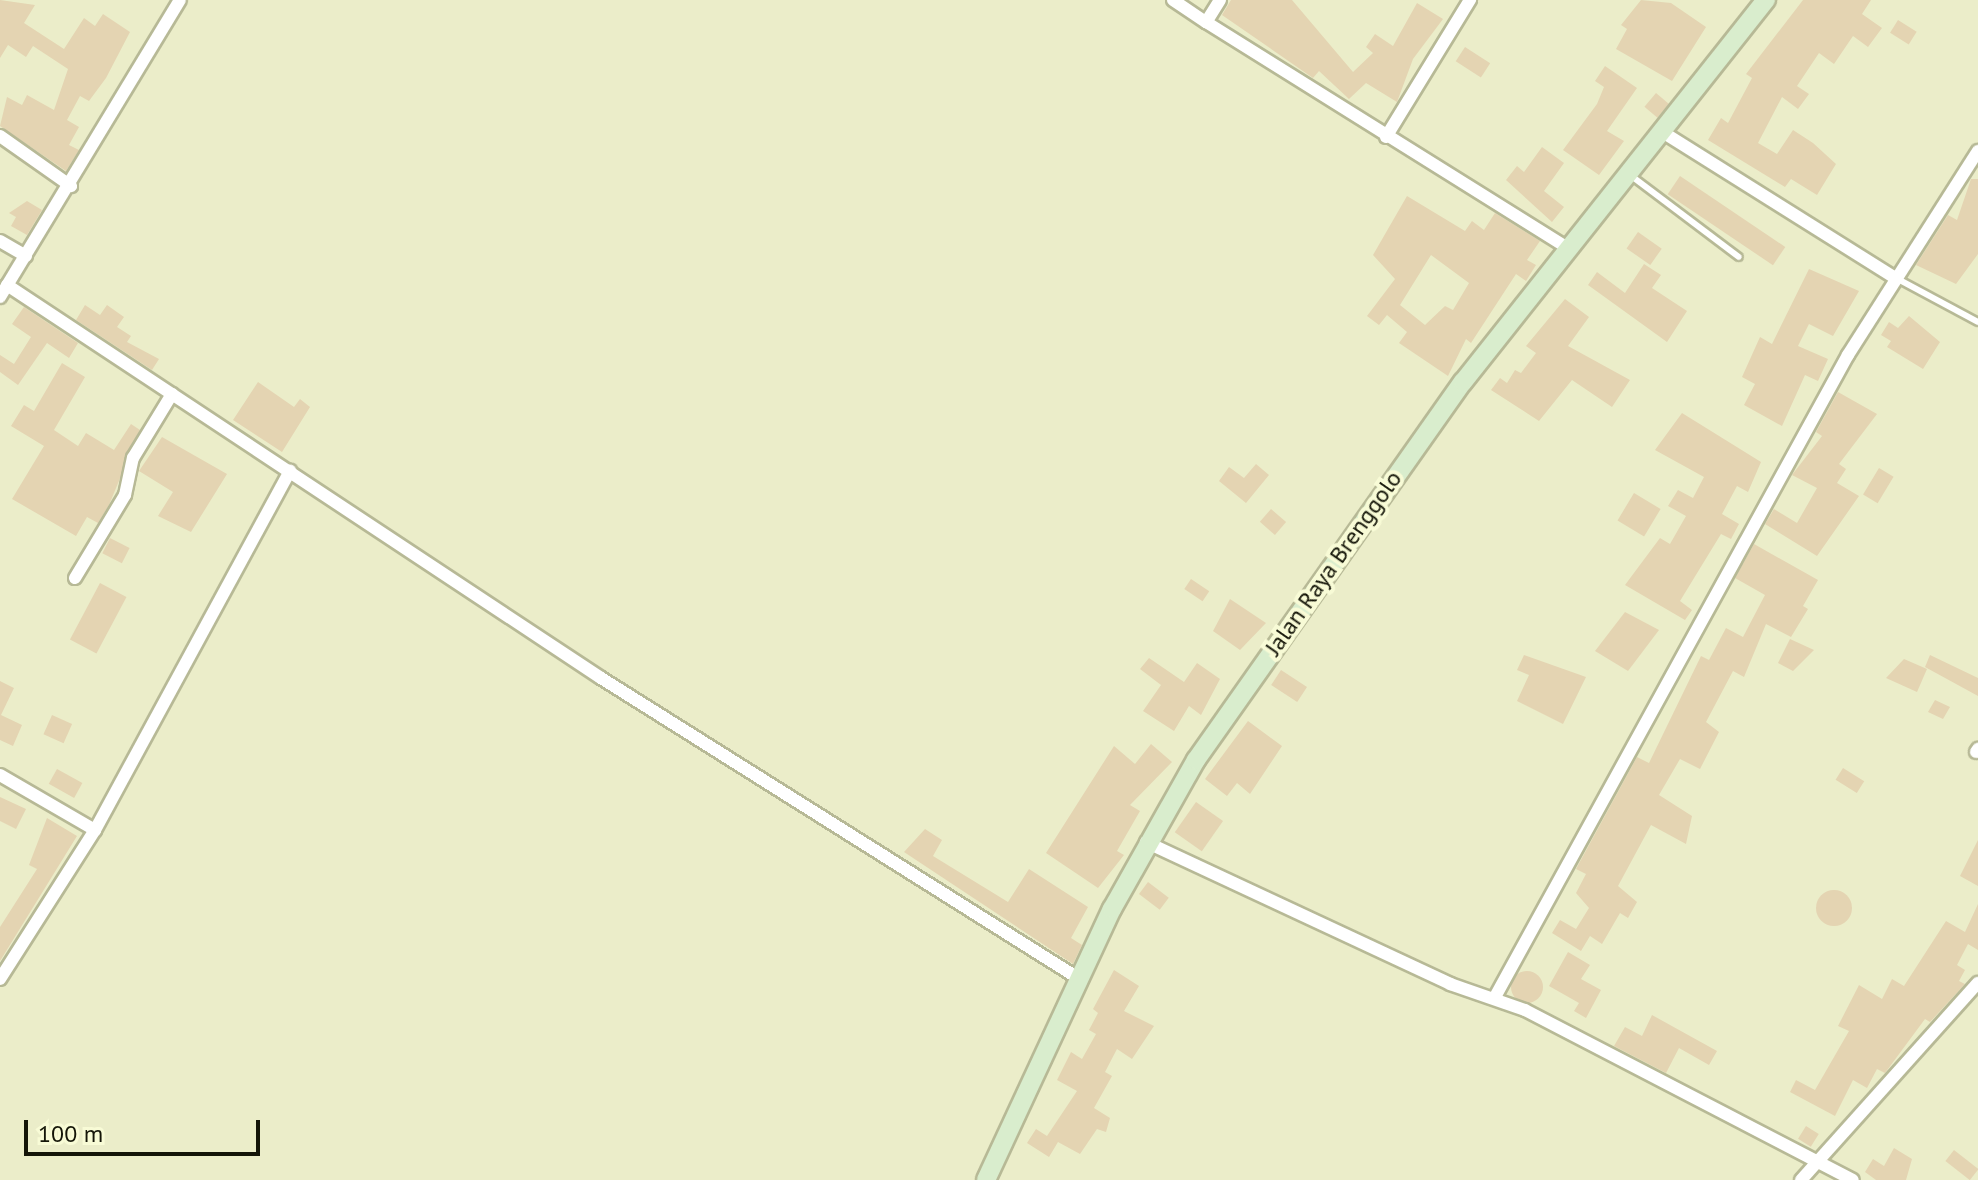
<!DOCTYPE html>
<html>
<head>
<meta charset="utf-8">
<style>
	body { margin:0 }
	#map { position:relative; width:1978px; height:1180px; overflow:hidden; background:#ebedc9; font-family:"PT Sans",sans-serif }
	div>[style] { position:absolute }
	.building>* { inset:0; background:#e4d4b2; transform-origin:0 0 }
	.round { border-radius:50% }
	.roads { filter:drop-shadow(2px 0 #b7b996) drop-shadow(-2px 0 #b7b996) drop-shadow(0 2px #b7b996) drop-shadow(0 -2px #b7b996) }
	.lane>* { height:6px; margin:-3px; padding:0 3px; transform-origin:3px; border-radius:3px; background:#fff }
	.street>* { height:12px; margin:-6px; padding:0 6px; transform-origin:6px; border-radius:6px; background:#fff }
	.secondary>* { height:18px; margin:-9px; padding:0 9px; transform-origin:9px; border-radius:9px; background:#d9edcd }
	span { translate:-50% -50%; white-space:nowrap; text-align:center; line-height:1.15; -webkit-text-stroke:8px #f8fbd6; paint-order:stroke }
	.street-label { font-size:24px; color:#141508 }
	.scale { position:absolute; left:24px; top:1120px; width:236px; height:36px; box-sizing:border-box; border:4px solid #141508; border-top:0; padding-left:10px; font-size:24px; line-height:28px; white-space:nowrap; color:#141508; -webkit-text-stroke:6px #f8fbd6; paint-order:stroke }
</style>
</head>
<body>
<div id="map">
	<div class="building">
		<i style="clip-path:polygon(0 0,35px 5px,24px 23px,64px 49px,84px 18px,95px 26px,103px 14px,130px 32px,106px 78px,89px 101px,80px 96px,67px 120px,79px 127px,69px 145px,79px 150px,66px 171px,0 126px,7px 97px,22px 105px,27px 95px,54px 110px,68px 69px,33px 46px,26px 57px,8px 45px,0 58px)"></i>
		<i style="clip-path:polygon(1231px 0,1292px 0,1353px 72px,1373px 53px,1366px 47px,1375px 34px,1393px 46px,1417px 3px,1443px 19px,1413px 59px,1397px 102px,1366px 83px,1349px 99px,1319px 71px,1313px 78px,1222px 15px)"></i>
		<i style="clip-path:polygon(1641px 0,1671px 3px,1706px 27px,1672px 81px,1616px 49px,1627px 29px,1621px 25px)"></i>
		<i style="clip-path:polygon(1803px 0,1871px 0,1862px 14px,1882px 28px,1868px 47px,1853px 36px,1834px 64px,1819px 53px,1797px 86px,1809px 94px,1798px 109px,1782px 97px,1758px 143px,1777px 154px,1793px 130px,1813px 143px,1836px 164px,1817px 195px,1791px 179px,1785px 187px,1708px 140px,1721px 118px,1728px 123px,1752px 78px,1746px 74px)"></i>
		<i style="left:1898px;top:20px;width:22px;height:15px;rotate:32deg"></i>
		<i style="left:1465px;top:47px;width:30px;height:17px;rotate:33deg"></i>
		<i style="clip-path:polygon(1605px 66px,1637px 88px,1607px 131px,1624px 141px,1599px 175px,1563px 150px,1597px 104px,1604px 87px,1595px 81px)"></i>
		<i style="left:1656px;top:93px;width:17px;height:18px;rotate:40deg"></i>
		<i style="clip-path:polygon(1542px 147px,1564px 163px,1544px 191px,1564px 207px,1552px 222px,1506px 180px,1517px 166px,1524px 172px)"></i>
		<i style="left:1680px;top:176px;width:127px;height:22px;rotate:34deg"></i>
		<i style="clip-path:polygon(1971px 179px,1978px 179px,1978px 254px,1956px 284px,1916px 265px,1948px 215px,1957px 220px)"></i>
		<i style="clip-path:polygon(evenodd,1407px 196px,1465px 231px,1472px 221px,1484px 230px,1495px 213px,1540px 241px,1527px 260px,1536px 265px,1526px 281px,1516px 274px,1471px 343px,1466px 339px,1448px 376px,1399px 343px,1407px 332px,1387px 315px,1379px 325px,1367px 316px,1395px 279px,1373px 255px,1407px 196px,1431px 255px,1469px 283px,1453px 310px,1445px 306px,1425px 325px,1400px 305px,1431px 255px)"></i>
		<i style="clip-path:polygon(27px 201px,42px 210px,27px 235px,11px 226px,16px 217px,9px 213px)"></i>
		<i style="left:1638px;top:232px;width:29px;height:20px;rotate:35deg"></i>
		<i style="clip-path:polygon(1644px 264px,1661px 275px,1652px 288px,1687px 311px,1667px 342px,1588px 285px,1597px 272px,1625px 293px)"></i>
		<i style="clip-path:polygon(1809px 269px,1859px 291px,1833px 336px,1809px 324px,1798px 346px,1828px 359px,1818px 381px,1805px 375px,1782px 426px,1744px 405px,1755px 384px,1742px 377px,1760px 337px,1772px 344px)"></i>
		<i style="clip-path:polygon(1565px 299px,1589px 317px,1568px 346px,1630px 380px,1612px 407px,1572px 380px,1539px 421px,1491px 390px,1500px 378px,1507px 383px,1515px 370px,1521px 373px,1536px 353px,1526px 346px)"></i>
		<i style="clip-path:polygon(85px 305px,100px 315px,107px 305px,124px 317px,117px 327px,131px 336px,127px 342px,159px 359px,152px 370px,76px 320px)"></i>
		<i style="clip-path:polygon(24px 307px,78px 343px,69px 358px,47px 343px,18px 385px,0 372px,0 355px,14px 364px,31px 337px,12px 324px)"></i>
		<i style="clip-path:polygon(1909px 316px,1940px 342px,1923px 369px,1887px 347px,1891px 341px,1881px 335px,1889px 322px,1898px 328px)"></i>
		<i style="clip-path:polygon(62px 363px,85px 377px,54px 430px,78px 446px,86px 433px,114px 450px,131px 424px,140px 430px,109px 505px,98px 523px,87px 517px,76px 536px,12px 499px,44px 446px,11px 426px,24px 405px,34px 411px)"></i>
		<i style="clip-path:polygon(258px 382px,294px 407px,300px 399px,310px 407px,282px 452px,233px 420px)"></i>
		<i style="clip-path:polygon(1838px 392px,1877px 414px,1839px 464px,1846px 469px,1837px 483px,1859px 496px,1817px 556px,1765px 524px,1774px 509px,1797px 523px,1817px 488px,1792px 475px,1822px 436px,1816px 432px)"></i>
		<i style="clip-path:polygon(1682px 413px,1761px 462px,1748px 492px,1737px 486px,1722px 514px,1739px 524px,1731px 539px,1721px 534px,1680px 601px,1692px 610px,1685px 620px,1625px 585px,1660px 538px,1670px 544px,1686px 516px,1668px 506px,1678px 490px,1693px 498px,1704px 477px,1655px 450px)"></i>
		<i style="clip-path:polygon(162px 437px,227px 474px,191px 532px,158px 516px,173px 492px,139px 471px)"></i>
		<i style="clip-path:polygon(1256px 464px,1269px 475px,1246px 503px,1219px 481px,1229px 467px,1244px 478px)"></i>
		<i style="left:1879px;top:468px;width:17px;height:31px;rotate:31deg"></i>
		<i style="left:1634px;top:493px;width:31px;height:32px;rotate:31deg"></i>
		<i style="left:1271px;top:509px;width:20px;height:17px;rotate:41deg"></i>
		<i style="left:110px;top:538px;width:22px;height:17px;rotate:27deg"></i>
		<i style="clip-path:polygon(1754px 544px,1818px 580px,1803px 606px,1808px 609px,1791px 637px,1766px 624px,1744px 677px,1733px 671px,1706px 722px,1719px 732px,1700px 769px,1680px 759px,1659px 795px,1692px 816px,1686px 844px,1651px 825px,1618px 886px,1637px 902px,1628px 918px,1620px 913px,1602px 944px,1590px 936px,1581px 951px,1552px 933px,1560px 920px,1576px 929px,1589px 908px,1576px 893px,1586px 874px,1576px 869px,1637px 757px,1649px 763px,1701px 656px,1709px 660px,1726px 628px,1743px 637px,1765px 595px,1735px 578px)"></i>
		<i style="left:1191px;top:579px;width:22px;height:12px;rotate:34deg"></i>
		<i style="left:100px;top:583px;width:30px;height:64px;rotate:28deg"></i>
		<i style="clip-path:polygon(1230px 599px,1266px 623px,1240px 650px,1213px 631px)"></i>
		<i style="clip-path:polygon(1625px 612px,1659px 630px,1628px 671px,1595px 651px)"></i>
		<i style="clip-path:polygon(1790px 639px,1814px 650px,1793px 671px,1778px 663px)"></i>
		<i style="clip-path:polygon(1524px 655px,1586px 677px,1563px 724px,1517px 701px,1529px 675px,1517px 670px)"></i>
		<i style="clip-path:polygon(1930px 655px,1978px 678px,1978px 696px,1925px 667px)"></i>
		<i style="clip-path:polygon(1149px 658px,1184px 682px,1197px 663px,1220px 679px,1201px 715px,1189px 706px,1174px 731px,1143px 711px,1161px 685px,1140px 669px)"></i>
		<i style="clip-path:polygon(1904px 659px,1927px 669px,1917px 692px,1886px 678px)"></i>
		<i style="left:1281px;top:670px;width:31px;height:18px;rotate:33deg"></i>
		<i style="clip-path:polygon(0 681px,14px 688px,1px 715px,22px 725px,13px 746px,0 740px)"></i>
		<i style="clip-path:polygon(1935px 700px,1950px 707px,1943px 719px,1928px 712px)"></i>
		<i style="left:52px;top:715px;width:22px;height:21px;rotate:24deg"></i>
		<i style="clip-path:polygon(1248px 721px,1282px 746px,1250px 794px,1237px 783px,1227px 796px,1205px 779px)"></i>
		<i style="clip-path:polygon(1151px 744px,1172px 762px,1130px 805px,1140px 811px,1117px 851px,1124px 855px,1098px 888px,1046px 853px,1114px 746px,1135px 764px)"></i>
		<i style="left:1843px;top:768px;width:25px;height:14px;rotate:32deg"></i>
		<i style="left:57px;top:769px;width:29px;height:17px;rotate:29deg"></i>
		<i style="clip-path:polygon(0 797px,26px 809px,16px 829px,0 821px)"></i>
		<i style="left:1196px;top:802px;width:33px;height:37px;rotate:35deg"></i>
		<i style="clip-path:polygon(47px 818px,77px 836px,0 961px,0 927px,37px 869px,29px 865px)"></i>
		<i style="clip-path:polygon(925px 829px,942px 840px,933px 856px,1008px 902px,1029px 869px,1088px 907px,1071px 938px,1082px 945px,1073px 964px,904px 852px)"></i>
		<i style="clip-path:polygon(1978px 840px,1978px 886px,1960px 876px)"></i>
		<i style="left:1148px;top:882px;width:26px;height:15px;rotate:37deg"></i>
		<i class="round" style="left:1816px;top:890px;width:36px;height:36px"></i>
		<i style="clip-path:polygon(1978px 904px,1978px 950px,1968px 944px,1957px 965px,1965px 970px,1959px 981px,1965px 984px,1930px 1022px,1925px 1019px,1885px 1073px,1877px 1069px,1867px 1088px,1853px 1080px,1835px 1116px,1790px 1092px,1796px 1080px,1815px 1090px,1849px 1031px,1838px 1026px,1859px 985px,1882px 999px,1892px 979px,1904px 986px,1946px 921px,1965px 932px)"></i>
		<i style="clip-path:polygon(1568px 952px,1590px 965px,1581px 979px,1601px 990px,1586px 1018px,1574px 1011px,1579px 1003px,1549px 986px)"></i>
		<i style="clip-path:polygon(1114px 970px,1139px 986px,1124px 1011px,1154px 1026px,1132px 1059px,1117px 1049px,1105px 1072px,1112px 1076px,1094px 1108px,1110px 1118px,1106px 1132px,1097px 1129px,1080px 1154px,1058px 1142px,1049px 1157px,1027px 1143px,1036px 1129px,1047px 1136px,1077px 1091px,1057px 1080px,1071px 1052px,1082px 1059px,1096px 1034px,1089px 1030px,1098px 1013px,1093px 1009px)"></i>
		<i class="round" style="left:1511px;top:971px;width:32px;height:32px"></i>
		<i style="clip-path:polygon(1652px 1015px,1717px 1051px,1709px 1065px,1679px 1048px,1666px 1073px,1614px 1046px,1625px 1027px,1642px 1036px)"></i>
		<i style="left:1806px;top:1126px;width:15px;height:15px;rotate:32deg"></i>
		<i style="clip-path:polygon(1894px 1148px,1912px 1159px,1906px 1180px,1876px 1180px,1865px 1172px,1873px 1159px,1884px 1166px)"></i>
		<i style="left:1954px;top:1150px;width:31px;height:14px;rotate:38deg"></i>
	</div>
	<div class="roads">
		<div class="lane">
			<i style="left:1630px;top:175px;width:136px;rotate:37deg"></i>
			<i style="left:1896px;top:278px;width:93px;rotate:28.2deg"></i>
		</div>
		<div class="street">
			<i style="left:1173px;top:0;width:40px;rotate:34deg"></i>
			<i style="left:1220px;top:0;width:26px;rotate:122deg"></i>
			<i style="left:1206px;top:22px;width:427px;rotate:32deg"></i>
			<i style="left:1661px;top:131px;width:275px;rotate:32.1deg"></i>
			<i style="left:0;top:136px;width:87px;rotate:35.2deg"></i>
			<i style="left:1386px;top:137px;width:161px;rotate:-58.5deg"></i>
			<i style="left:0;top:241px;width:30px;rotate:30deg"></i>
			<i style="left:7px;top:285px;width:712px;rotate:33.49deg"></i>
			<i style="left:601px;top:678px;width:563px;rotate:32.17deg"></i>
			<i style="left:0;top:297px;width:347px;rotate:-58.8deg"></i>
			<i style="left:75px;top:578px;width:97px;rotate:-58.9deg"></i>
			<i style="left:125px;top:495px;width:38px;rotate:-78deg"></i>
			<i style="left:133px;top:458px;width:75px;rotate:-58.6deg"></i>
			<i style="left:1976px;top:752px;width:4px;rotate:-56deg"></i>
			<i style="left:0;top:775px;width:110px;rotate:30.1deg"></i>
			<i style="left:1146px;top:842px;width:336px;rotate:25deg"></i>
			<i style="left:1450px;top:984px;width:79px;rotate:19.1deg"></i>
			<i style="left:1525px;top:1010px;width:369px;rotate:27.4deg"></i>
			<i style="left:0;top:979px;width:177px;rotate:-57.5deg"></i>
			<i style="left:95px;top:830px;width:409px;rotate:-61.5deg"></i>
			<i style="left:1495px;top:997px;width:733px;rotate:-61.2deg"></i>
			<i style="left:1848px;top:355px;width:242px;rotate:-57.5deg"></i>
			<i style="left:1801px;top:1180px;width:265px;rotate:-48.1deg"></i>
		</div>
		<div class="secondary">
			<i style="left:986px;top:1180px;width:299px;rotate:-65.1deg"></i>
			<i style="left:1112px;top:909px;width:171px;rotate:-60.6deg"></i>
			<i style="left:1196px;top:760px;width:463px;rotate:-54.8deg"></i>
			<i style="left:1463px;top:382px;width:488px;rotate:-51.6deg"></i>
		</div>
	</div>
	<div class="street-label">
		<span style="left:1333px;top:563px;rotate:-55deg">Jalan Raya Brenggolo</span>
	</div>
	<div class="scale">100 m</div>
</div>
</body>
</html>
